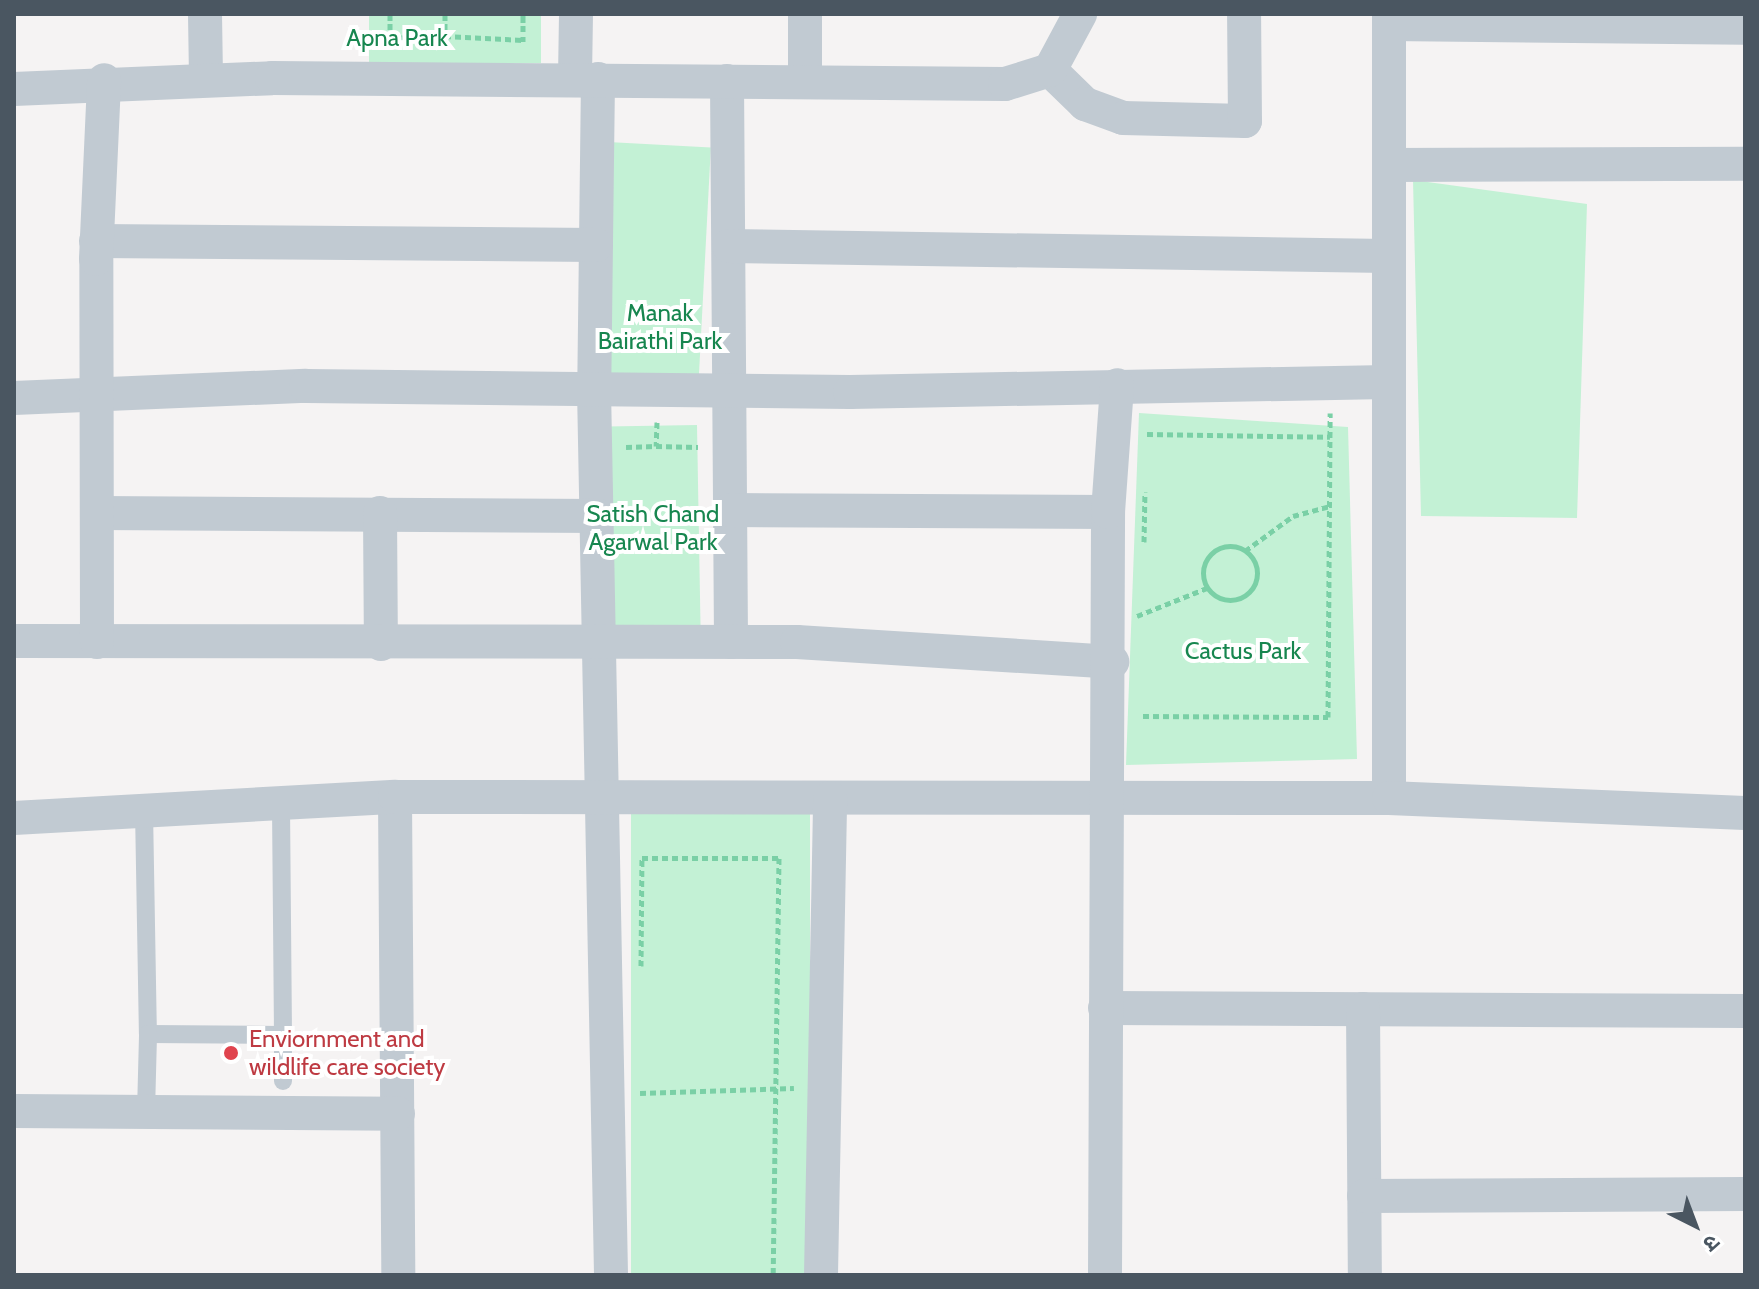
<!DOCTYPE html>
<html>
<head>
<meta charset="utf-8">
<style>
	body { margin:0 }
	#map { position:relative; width:1759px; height:1289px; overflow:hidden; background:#f5f3f3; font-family:Cabin,"Noto Sans Devanagari",sans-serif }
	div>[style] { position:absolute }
	.green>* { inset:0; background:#c3f1d5; transform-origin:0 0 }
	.path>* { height:5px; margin-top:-2.5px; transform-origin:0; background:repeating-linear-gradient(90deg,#7ad0a6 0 6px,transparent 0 10px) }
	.path>.ring { margin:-2.5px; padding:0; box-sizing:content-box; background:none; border:5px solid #7ad0a6; border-radius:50% }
	.lane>* { height:18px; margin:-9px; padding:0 9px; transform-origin:9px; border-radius:9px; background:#c1cad2 }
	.street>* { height:34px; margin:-17px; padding:0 17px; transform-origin:17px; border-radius:17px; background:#c1cad2 }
	.dots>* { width:22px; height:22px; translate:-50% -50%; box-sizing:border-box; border:4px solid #fff; border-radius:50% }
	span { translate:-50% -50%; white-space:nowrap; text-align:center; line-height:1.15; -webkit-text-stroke:8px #fff; paint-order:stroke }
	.park-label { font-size:24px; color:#17864f }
	.health-label { font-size:24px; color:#be3a42 }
	.left { translate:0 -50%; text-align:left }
	.frame { position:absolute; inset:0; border:16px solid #4a5661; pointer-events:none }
	.north { position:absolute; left:1655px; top:1185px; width:80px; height:80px; -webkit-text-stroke:6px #fff; paint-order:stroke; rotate:138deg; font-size:22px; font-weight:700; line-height:32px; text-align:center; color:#4a5661 }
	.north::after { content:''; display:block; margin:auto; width:28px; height:36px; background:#4a5661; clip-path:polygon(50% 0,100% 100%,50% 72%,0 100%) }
</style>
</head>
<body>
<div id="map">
	<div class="green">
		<i style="left:369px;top:14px;width:172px;height:49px"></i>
		<i style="left:608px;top:142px;width:103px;height:241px;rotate:3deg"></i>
		<i style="clip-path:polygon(1413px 180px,1587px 204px,1577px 518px,1421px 516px)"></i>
		<i style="clip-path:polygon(1139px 413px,1348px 427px,1357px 759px,1126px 765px)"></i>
		<i style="left:697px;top:425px;width:202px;height:90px;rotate:89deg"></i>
		<i style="left:631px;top:797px;width:179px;height:478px"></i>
	</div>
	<div class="path">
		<i style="left:390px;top:14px;width:24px;rotate:90deg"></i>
		<i style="left:390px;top:38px;width:55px;rotate:-2.1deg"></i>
		<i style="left:445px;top:36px;width:13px;rotate:94deg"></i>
		<i style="left:445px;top:14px;width:22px;rotate:90deg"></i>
		<i style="left:445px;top:36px;width:78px;rotate:2.9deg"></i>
		<i style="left:523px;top:42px;width:28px;rotate:-90deg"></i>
		<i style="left:657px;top:422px;width:24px;rotate:92deg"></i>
		<i style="left:656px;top:446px;width:42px;rotate:1.4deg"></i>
		<i style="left:1147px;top:434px;width:183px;rotate:0.9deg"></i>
		<i style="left:626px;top:447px;width:30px;rotate:-2deg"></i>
		<i style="left:1144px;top:542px;width:50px;rotate:-88.9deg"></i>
		<i class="ring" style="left:1203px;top:546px;width:49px;height:49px"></i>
		<i style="left:1245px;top:551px;width:59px;rotate:-36.1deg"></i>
		<i style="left:1293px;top:516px;width:38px;rotate:-15deg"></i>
		<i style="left:1137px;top:616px;width:75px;rotate:-21.8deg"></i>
		<i style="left:1143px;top:716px;width:185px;rotate:0.3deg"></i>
		<i style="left:1328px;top:717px;width:304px;rotate:-89.6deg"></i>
		<i style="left:641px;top:966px;width:108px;rotate:-89.5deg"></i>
		<i style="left:642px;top:858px;width:137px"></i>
		<i style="left:779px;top:858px;width:417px;rotate:90.8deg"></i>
		<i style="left:640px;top:1093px;width:154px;rotate:-1.9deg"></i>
	</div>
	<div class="lane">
		<i style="left:144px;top:810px;width:224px;rotate:89deg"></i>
		<i style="left:148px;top:1034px;width:135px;rotate:0.4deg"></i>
		<i style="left:283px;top:1035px;width:232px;rotate:-90.5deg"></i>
		<i style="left:283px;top:1035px;width:46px;rotate:90deg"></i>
		<i style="left:146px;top:1112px;width:78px;rotate:-88.5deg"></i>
	</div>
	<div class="street">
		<i style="left:205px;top:14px;width:64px;rotate:89.1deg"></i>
		<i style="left:805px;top:14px;width:68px;rotate:90deg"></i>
		<i style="left:1389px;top:24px;width:356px;rotate:0.6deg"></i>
		<i style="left:1050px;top:70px;width:49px;rotate:44.2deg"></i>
		<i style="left:1085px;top:104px;width:40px;rotate:20.2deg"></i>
		<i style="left:1123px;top:118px;width:122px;rotate:1.4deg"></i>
		<i style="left:1245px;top:121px;width:107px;rotate:-90.5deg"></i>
		<i style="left:575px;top:78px;width:64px;rotate:-89.1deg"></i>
		<i style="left:598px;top:79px;width:310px;rotate:90.7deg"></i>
		<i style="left:594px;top:389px;width:886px;rotate:88.9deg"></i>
		<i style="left:727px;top:81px;width:561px;rotate:89.59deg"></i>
		<i style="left:14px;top:89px;width:258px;rotate:-2.4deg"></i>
		<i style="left:272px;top:78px;width:733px;rotate:0.47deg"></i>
		<i style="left:1005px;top:84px;width:47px;rotate:-17.3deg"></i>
		<i style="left:1050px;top:70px;width:64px;rotate:-61.8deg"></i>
		<i style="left:1389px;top:165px;width:356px;rotate:-0.2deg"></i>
		<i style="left:96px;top:241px;width:500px;rotate:0.46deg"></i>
		<i style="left:729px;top:246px;width:659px;rotate:0.87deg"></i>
		<i style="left:14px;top:398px;width:292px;rotate:-2.4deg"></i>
		<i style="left:306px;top:386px;width:544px;rotate:0.63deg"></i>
		<i style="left:850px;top:392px;width:537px;rotate:-1.07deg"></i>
		<i style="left:730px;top:510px;width:378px;rotate:0.3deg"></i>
		<i style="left:98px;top:513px;width:501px;rotate:0.34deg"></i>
		<i style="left:380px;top:513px;width:131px;rotate:89.6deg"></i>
		<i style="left:14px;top:641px;width:783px;rotate:0.07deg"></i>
		<i style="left:797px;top:642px;width:316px;rotate:3.6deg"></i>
		<i style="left:97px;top:642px;width:383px;rotate:-90.1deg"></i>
		<i style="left:96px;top:259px;width:179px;rotate:-87.4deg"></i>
		<i style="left:395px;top:797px;width:478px;rotate:89.6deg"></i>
		<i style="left:1389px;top:798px;width:784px;rotate:-90deg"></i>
		<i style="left:14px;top:818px;width:382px;rotate:-3.2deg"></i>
		<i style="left:395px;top:797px;width:994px;rotate:0.06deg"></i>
		<i style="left:1389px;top:798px;width:356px;rotate:2.4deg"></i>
		<i style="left:1105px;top:1008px;width:640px;rotate:0.27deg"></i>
		<i style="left:1363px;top:1009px;width:266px;rotate:89.6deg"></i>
		<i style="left:14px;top:1111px;width:384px;rotate:0.4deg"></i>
		<i style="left:1364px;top:1196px;width:381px;rotate:-0.3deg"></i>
		<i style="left:821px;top:1275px;width:477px;rotate:-88.9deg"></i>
		<i style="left:1105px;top:1275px;width:763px;rotate:-89.77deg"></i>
		<i style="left:1108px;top:512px;width:127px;rotate:-85.9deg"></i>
	</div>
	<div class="dots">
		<i style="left:231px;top:1053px;background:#e0444e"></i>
	</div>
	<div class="park-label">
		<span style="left:397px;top:38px">Apna Park</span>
		<span style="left:660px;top:327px">Manak<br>Bairathi Park</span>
		<span style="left:653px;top:528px">Satish Chand<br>Agarwal Park</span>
		<span style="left:1243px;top:651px">Cactus Park</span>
	</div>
	<div class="health-label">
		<span class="left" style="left:249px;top:1053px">Enviornment and<br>wildlife care society</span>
	</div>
	<div class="frame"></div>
	<div class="north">उ</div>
</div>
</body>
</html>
